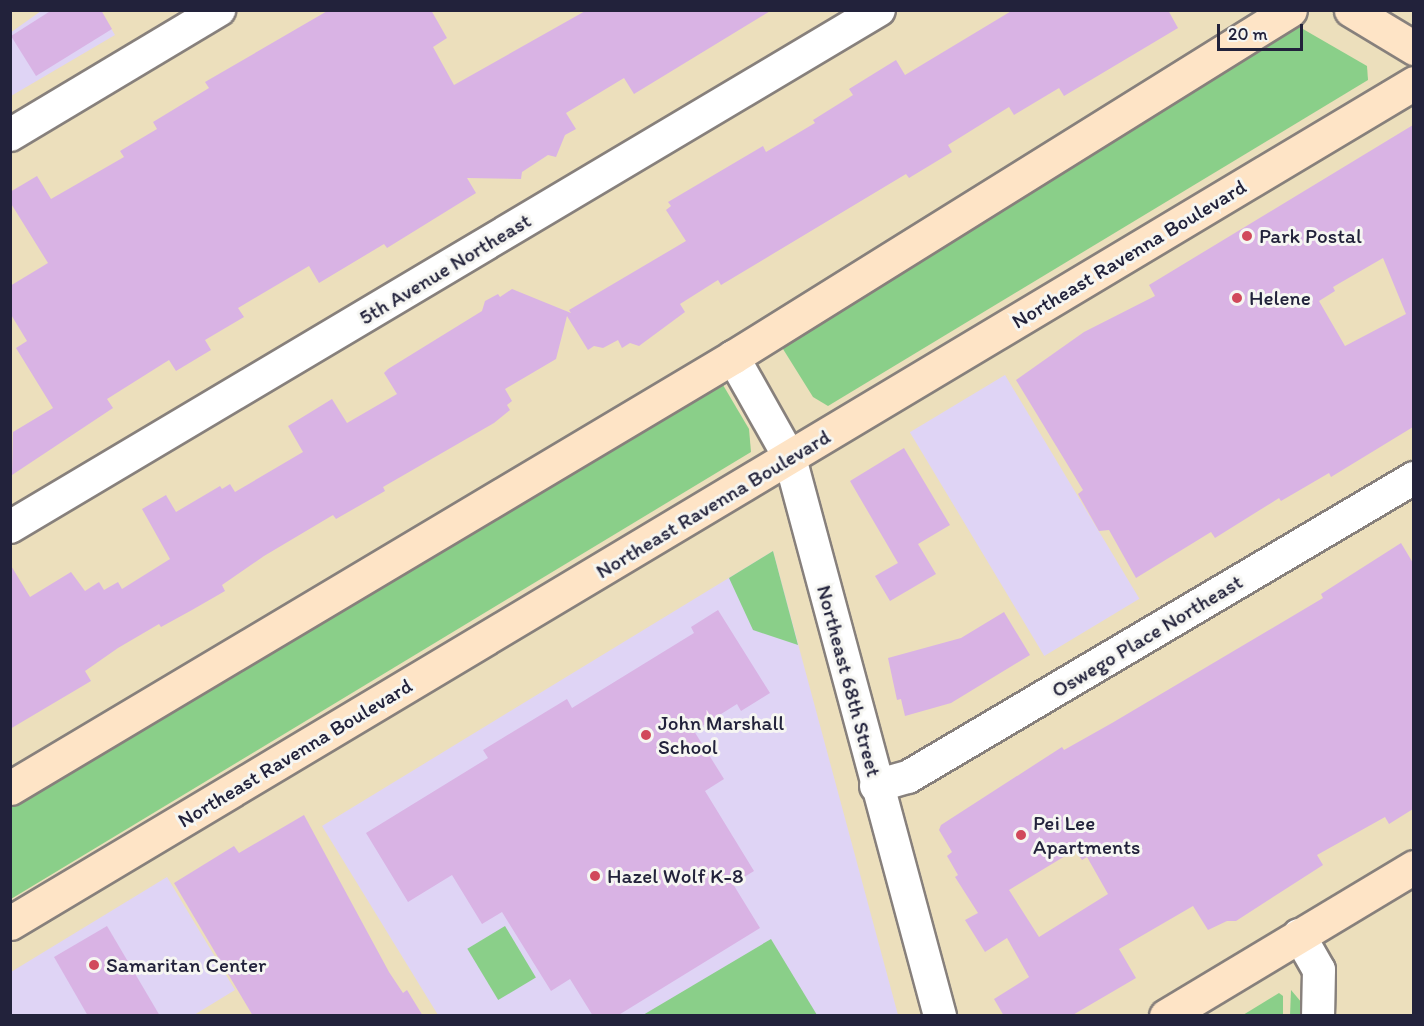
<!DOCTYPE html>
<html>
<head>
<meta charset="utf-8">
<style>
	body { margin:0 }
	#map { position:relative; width:1424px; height:1026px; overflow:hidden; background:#ecdfbc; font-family:Itim,sans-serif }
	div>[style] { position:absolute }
	.built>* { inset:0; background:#dfd4f5; transform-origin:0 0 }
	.green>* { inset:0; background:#8acf89; transform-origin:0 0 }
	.building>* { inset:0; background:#d9b3e4 }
	.roads { filter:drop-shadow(2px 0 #87807c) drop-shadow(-2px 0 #87807c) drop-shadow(0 2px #87807c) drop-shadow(0 -2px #87807c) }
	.street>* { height:32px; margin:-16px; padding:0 16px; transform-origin:16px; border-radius:16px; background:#fff }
	.secondary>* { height:33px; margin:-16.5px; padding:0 16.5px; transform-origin:16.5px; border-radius:16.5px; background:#fee4c6 }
	.dots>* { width:16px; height:16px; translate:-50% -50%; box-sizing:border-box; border:3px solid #f6f6f2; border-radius:50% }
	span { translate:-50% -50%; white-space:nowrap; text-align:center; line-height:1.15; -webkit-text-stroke:6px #f6f6f2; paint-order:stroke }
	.poi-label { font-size:21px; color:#22223b }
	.left { translate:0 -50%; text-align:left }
	.street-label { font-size:21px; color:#22223b }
	.frame { position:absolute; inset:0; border:12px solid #22223b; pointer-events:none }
	.scale { position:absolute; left:1217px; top:24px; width:86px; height:27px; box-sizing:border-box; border:3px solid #22223b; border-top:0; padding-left:8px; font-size:18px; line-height:21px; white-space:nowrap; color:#22223b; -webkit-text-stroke:4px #f6f6f2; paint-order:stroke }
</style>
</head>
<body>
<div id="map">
	<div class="built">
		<i style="clip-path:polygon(100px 10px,115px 35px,11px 96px,10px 33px,41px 11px)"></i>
		<i style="left:1005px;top:375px;width:261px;height:111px;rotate:59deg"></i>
		<i style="clip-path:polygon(773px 551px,898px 1015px,438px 1015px,322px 826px)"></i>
		<i style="clip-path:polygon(167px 877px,235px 990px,194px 1015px,11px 1016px,11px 972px)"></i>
	</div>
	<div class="green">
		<i style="clip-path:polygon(1296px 25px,1367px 66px,1368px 80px,828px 406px,813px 397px,783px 349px,781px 334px)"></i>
		<i style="clip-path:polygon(712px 376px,723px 385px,749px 429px,751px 452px,11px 899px,11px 799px)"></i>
		<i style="clip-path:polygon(773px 551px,798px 645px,753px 630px,729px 578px)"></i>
		<i style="left:505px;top:926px;width:60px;height:44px;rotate:59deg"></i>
		<i style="clip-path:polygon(771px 939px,817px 1015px,643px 1015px)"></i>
		<i style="clip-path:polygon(1291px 990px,1302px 1003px,1302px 1015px,1290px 1016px)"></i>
		<i style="clip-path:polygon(1279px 993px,1283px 996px,1283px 1015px,1243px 1015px)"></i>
	</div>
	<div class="building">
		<i style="clip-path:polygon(52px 10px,101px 10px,112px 29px,36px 76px,11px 36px)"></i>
		<i style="clip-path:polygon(329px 10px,431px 10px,447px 38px,433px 47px,454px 85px,587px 10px,772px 10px,634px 94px,624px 78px,566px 113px,576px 129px,565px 135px,556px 157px,548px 155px,522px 172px,521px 179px,467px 178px,476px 193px,387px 248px,384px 244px,319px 283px,309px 266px,238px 308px,244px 317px,205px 340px,211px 350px,176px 371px,169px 360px,107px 399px,113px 408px,12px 475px,13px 432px,53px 408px,16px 348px,27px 341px,10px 313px,10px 286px,48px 263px,10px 202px,10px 192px,37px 176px,51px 199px,124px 157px,120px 151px,157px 129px,153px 122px,209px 88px,205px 82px)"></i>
		<i style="clip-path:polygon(1013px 10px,1168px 10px,1178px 28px,1064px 96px,1059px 88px,1014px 115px,1009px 107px,948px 145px,952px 152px,909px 178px,906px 174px,721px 285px,718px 280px,680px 304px,685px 312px,639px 346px,630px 343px,622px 348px,618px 340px,603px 348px,594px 346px,588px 350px,567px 316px,556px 359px,505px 389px,512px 401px,507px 405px,510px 410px,494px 423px,383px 487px,385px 491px,336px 519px,333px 515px,264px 556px,222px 585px,225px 591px,192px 610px,161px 627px,159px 624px,118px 648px,85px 671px,91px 681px,10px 729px,10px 564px,30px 597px,71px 572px,85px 591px,99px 582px,104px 590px,118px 582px,122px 589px,170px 559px,142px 509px,166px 495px,176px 512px,220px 486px,222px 489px,230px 484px,235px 492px,303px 452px,288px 426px,332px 399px,347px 423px,397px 394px,384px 373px,388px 369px,482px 311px,485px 301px,498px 294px,500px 297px,512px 289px,571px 313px,569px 310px,686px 241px,666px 210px,671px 206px,668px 202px,763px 146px,766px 152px,815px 123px,813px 120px,853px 95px,849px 89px,896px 60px,905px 75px)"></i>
		<i style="clip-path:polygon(evenodd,1413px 125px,1413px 427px,1331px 477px,1329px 473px,1281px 501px,1279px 498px,1215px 538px,1211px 532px,1136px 578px,1109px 530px,1099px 531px,1078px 494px,1083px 490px,1016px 380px,1084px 332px,1155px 296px,1149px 285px,1413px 125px,1383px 258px,1406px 314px,1345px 346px,1319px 301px,1335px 291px,1333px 287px,1383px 258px)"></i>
		<i style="clip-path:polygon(904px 448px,950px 525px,918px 544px,936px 574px,890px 601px,875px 576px,898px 563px,850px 481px)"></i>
		<i style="clip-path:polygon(evenodd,1401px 543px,1413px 563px,1413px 809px,1389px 824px,1385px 817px,1317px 855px,1323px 865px,1236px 921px,1227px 921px,1208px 930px,1193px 906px,1119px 949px,1136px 978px,1071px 1016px,1004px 1016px,994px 999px,1029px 977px,1007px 938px,985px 952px,965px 920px,978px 913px,955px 877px,958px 875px,947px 856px,952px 852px,939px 830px,941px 825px,1062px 747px,1064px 750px,1112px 723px,1323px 598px,1321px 594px,1401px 543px,1075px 850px,1082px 860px,1087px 857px,1108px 894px,1039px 937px,1009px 890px,1075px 850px)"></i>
		<i style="clip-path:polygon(718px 610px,770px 693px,741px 711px,737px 704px,694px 731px,724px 779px,705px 791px,754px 871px,733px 884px,760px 928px,617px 1016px,593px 1016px,570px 979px,551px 991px,502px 912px,482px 924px,452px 875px,408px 902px,366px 833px,488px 758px,483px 750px,567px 699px,572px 708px,694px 633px,691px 627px)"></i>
		<i style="clip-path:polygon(1004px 612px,1030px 655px,951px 703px,905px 716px,901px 699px,897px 700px,888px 658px,961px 638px)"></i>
		<i style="clip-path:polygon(304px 815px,389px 972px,403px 993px,407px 990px,423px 1016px,253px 1016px,174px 883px,234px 846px,239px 853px)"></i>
		<i style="clip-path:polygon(107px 926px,160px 1016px,88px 1016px,54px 957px)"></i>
	</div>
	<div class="roads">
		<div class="street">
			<i style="left:10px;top:135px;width:244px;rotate:-30.9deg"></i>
			<i style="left:733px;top:357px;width:116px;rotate:60.6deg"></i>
			<i style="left:790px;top:458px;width:578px;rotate:74.95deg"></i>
			<i style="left:10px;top:527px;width:1011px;rotate:-30.75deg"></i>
			<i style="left:876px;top:786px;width:33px;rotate:-16deg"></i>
			<i style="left:908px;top:777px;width:588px;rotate:-30.58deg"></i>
			<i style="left:1299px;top:935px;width:40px;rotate:60.3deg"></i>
			<i style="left:1319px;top:970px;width:46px;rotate:91.2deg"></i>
		</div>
		<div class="secondary">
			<i style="left:1351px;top:10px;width:74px;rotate:31.1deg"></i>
			<i style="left:10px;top:788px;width:842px;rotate:-30.8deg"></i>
			<i style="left:733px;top:357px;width:656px;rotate:-31.92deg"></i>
			<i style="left:10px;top:923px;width:1636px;rotate:-30.89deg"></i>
			<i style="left:1166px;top:1016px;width:289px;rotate:-31deg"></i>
		</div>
	</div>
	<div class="dots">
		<i style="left:1247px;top:236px;background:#d1495b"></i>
		<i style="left:1237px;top:298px;background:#d1495b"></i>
		<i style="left:646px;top:735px;background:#d1495b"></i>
		<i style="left:1021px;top:835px;background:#d1495b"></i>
		<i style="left:595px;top:876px;background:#d1495b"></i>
		<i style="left:94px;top:965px;background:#d1495b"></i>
	</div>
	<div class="poi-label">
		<span class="left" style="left:1259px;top:236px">Park Postal</span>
		<span class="left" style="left:1249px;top:298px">Helene</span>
		<span class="left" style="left:658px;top:735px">John Marshall<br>School</span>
		<span class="left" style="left:1033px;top:835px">Pei Lee<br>Apartments</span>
		<span class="left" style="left:607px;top:876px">Hazel Wolf K-8</span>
		<span class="left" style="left:106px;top:965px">Samaritan Center</span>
	</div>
	<div class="street-label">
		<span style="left:1129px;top:254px;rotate:-31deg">Northeast Ravenna Boulevard</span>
		<span style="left:445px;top:269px;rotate:-31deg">5th Avenue Northeast</span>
		<span style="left:713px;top:504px;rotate:-31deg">Northeast Ravenna Boulevard</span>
		<span style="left:1147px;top:636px;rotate:-31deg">Oswego Place Northeast</span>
		<span style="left:849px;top:681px;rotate:75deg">Northeast 68th Street</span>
		<span style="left:295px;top:753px;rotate:-31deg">Northeast Ravenna Boulevard</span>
	</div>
	<div class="frame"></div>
	<div class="scale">20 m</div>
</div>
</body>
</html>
